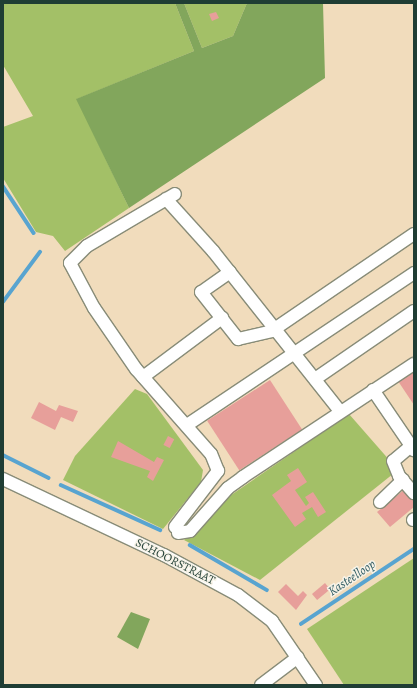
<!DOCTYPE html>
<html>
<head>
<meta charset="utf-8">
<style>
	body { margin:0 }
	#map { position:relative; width:417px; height:688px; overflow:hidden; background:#f1dcbc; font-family:Alegreya,serif }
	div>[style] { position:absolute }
	.green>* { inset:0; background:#a3c067 }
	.forest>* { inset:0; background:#82a65c }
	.stream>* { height:3.5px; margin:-1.75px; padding:0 1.75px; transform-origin:1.75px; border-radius:1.75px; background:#58a4d0 }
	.building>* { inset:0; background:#e79f9a; transform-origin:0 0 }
	.roads { filter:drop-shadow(1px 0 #888c78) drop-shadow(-1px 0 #888c78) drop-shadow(0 1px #888c78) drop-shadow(0 -1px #888c78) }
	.minor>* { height:12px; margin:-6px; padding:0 6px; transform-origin:6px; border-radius:6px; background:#fff }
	span { translate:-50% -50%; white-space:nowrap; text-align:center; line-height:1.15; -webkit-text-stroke:3px #f7f3e8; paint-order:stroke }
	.street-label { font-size:12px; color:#1f3d34 }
	.water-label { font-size:13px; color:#305c63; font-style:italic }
	.frame { position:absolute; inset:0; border:4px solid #1f3d34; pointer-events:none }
</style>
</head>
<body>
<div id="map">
	<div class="green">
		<i style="clip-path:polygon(3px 3px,175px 3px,194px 51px,77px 99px,129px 208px,65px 251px,53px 236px,36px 232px,3px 178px,3px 127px,33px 116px,3px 65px)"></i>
		<i style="clip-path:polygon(184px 3px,247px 3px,233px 36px,202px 48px)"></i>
		<i style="clip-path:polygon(135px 389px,147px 394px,203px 470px,201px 482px,163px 529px,63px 480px,75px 456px)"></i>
		<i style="clip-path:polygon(349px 414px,398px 470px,260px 580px,184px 540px,218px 504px)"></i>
		<i style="clip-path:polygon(414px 558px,414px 685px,344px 685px,307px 629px)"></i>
	</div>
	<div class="forest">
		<i style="clip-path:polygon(175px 3px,184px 3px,202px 48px,233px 36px,247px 3px,323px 3px,325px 78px,129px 208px,76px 99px,194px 51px)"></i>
		<i style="clip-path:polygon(131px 612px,150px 619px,138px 649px,117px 637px)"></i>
	</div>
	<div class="stream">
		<i style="left:3px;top:186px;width:56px;rotate:56.6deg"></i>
		<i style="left:3px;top:302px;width:62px;rotate:-53.5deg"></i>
		<i style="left:3px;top:455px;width:51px;rotate:26.6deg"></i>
		<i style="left:61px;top:485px;width:109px;rotate:24.4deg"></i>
		<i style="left:190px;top:545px;width:89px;rotate:30.3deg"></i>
		<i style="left:301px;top:624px;width:136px;rotate:-33.6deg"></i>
	</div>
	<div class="building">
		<i style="clip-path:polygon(216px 12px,219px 18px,212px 21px,209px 14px)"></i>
		<i style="clip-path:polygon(414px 371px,414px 405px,398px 381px)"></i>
		<i style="left:270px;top:380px;width:59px;height:75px;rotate:57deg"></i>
		<i style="clip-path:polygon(39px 402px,56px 411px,59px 405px,78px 411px,73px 422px,61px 417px,55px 430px,31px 418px)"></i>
		<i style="left:168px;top:436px;width:7px;height:10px;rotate:27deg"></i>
		<i style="clip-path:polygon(118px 441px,154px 462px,157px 457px,164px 460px,153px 481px,147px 477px,150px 471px,111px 457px)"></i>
		<i style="clip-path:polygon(298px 468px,307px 482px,295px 490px,306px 506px,309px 503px,305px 497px,313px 492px,326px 512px,318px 517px,312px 507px,302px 513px,306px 519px,295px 527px,272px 495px,291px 481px,287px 475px)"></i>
		<i style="clip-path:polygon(405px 489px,414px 499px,414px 507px,390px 527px,377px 512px)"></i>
		<i style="left:325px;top:583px;width:8px;height:17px;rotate:50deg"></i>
		<i style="clip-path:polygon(286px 584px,298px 596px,303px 591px,307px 595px,296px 610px,278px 592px)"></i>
	</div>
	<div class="roads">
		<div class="minor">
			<i style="left:166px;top:199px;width:70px;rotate:47.9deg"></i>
			<i style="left:213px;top:251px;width:204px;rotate:51.6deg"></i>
			<i style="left:230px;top:272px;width:35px;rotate:145deg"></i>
			<i style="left:201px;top:292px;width:60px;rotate:51.8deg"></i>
			<i style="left:238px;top:339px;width:40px;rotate:-13deg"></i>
			<i style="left:276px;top:328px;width:167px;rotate:-34.3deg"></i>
			<i style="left:143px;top:377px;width:99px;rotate:-36.8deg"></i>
			<i style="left:315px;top:379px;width:120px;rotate:-34.5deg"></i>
			<i style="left:373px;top:390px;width:73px;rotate:55.7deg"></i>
			<i style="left:187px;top:425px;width:273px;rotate:-33.8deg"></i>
			<i style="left:411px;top:446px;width:23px;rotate:140deg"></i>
			<i style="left:393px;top:461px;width:16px;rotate:68deg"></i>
			<i style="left:399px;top:476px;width:23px;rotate:49deg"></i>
			<i style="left:3px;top:479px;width:178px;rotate:25.3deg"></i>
			<i style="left:164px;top:555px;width:84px;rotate:28.4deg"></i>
			<i style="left:238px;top:595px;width:43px;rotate:37.4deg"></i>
			<i style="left:272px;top:621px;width:78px;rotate:55.5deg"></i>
			<i style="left:380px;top:502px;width:32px;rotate:-44deg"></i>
			<i style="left:413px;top:520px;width:1px;rotate:-45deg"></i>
			<i style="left:175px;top:527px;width:71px;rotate:-52.5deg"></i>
			<i style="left:218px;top:471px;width:18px;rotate:-112deg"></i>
			<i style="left:211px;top:454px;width:113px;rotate:-131.4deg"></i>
			<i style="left:136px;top:369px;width:74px;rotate:-124.5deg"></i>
			<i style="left:94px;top:308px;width:51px;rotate:-118.1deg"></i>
			<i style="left:70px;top:263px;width:24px;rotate:-45deg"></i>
			<i style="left:87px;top:246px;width:102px;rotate:-30.6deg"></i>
			<i style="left:178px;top:533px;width:12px;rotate:-9deg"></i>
			<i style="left:190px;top:531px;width:57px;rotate:-48.5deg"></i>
			<i style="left:228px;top:488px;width:19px;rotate:-36deg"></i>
			<i style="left:243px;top:477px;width:205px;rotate:-33.5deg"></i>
			<i style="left:261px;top:685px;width:46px;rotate:-37.1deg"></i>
		</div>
	</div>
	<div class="street-label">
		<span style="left:175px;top:562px;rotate:27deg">SCHOORSTRAAT</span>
	</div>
	<div class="water-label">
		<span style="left:352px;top:578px;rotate:-34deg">Kasteelloop</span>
	</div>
	<div class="frame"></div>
</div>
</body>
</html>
